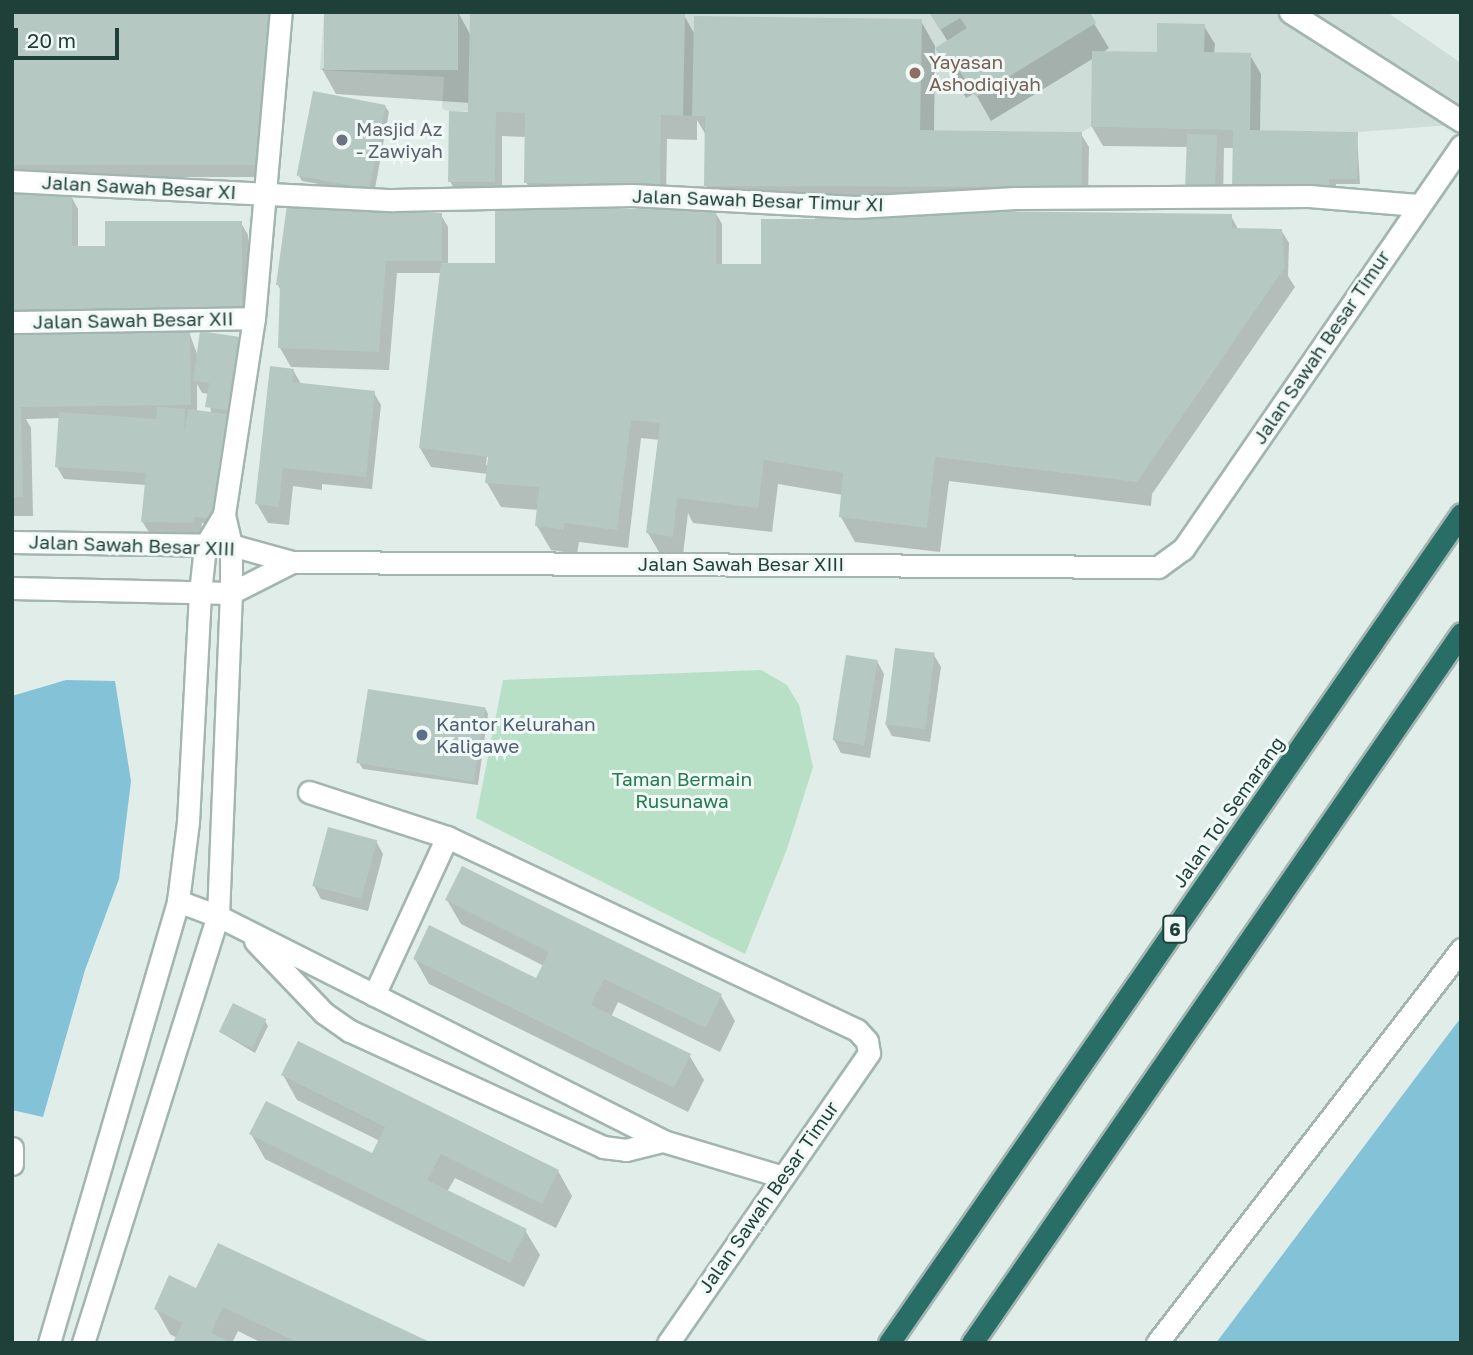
<!DOCTYPE html>
<html>
<head>
<meta charset="utf-8">
<style>
	body { margin:0 }
	#map { position:relative; width:1473px; height:1355px; overflow:hidden; background:#e0ede8; font-family:"Golos Text",sans-serif }
	div>[style] { position:absolute }
	.built>* { inset:0; background:#ceddd7 }
	.green>* { inset:0; background:#b7e0c6 }
	.water>* { inset:0; background:#83c2d7 }
	.shadow>* { inset:0; background:#0003; transform-origin:0 0 }
	.building>* { inset:0; background:#b5c8c2; transform-origin:0 0 }
	.roads { filter:drop-shadow(2px 0 #a2b5b0) drop-shadow(-2px 0 #a2b5b0) drop-shadow(0 2px #a2b5b0) drop-shadow(0 -2px #a2b5b0) }
	.lane>* { height:21px; margin:-10.5px; padding:0 10.5px; transform-origin:10.5px; border-radius:10.5px; background:#fff }
	.street>* { height:21px; margin:-10.5px; padding:0 10.5px; transform-origin:10.5px; border-radius:10.5px; background:#fff }
	.highway>* { height:21px; margin:-10.5px; padding:0 10.5px; transform-origin:10.5px; border-radius:10.5px; background:#286e66 }
	.dots>* { width:19px; height:19px; translate:-50% -50%; box-sizing:border-box; border:4px solid #f1f9f6; border-radius:50% }
	span { translate:-50% -50%; white-space:nowrap; text-align:center; line-height:1.15; -webkit-text-stroke:6px #f1f9f6; paint-order:stroke }
	.shield-label span { padding:2px 5px; background:#f1f9f6; border:2px solid; border-radius:5px; -webkit-text-stroke-width:0 }
	.shield-label { font-size:18px; color:#1f3f39; font-weight:700 }
	.education-label { font-size:19px; color:#785e54 }
	.left { translate:0 -50%; text-align:left }
	.worship-label { font-size:19px; color:#5b616d }
	.street-label { font-size:19px; color:#1f3f39 }
	.service-label { font-size:19px; color:#4e5e75 }
	.park-label { font-size:19px; color:#257a4e }
	.frame { position:absolute; inset:0; border:14px solid #1f3f39; pointer-events:none }
	.scale { position:absolute; left:14px; top:28px; width:105px; height:32px; box-sizing:border-box; border:4px solid #1f3f39; border-top:0; padding-left:9px; font-size:21px; line-height:24px; white-space:nowrap; color:#1f3f39; -webkit-text-stroke:5px #f1f9f6; paint-order:stroke }
</style>
</head>
<body>
<div id="map">
	<div class="built">
		<i style="clip-path:polygon(324px 12px,1387px 12px,1461px 63px,1461px 111px,1451px 125px,1358px 132px,1091px 127px,1082px 132px,920px 130px,920px 120px,449px 111px,442px 109px,444px 77px,320px 70px)"></i>
	</div>
	<div class="green">
		<i style="clip-path:polygon(761px 670px,787px 685px,799px 705px,813px 767px,787px 849px,745px 954px,476px 818px,503px 680px)"></i>
	</div>
	<div class="water">
		<i style="clip-path:polygon(66px 680px,115px 681px,131px 781px,119px 879px,85px 970px,43px 1117px,12px 1110px,12px 696px)"></i>
		<i style="clip-path:polygon(1461px 1018px,1461px 1343px,1216px 1343px,1453px 1028px)"></i>
	</div>
	<div class="shadow">
		<i style="left:12px;top:12px;width:264px;height:165px"></i>
		<i style="clip-path:polygon(458px 12px,471px 36px,472px 12px,684px 15px,695px 35px,921px 21px,935px 46px,934px 132px,1081px 134px,1089px 147px,1088px 199px,1032px 198px,1026px 186px,1026px 191px,1005px 197px,713px 198px,706px 185px,707px 137px,697px 120px,697px 140px,667px 139px,666px 197px,533px 195px,526px 182px,526px 137px,502px 136px,502px 194px,457px 194px,450px 181px,470px 103px,336px 94px,322px 69px)"></i>
		<i style="clip-path:polygon(930px 12px,1087px 12px,1109px 48px,1102px 53px,1159px 54px,1204px 26px,1215px 44px,1214px 54px,1250px 55px,1261px 74px,1260px 132px,1357px 134px,1360px 184px,1336px 184px,1335px 203px,1234px 148px,1224px 148px,1223px 201px,1188px 147px,1103px 146px,1092px 127px,1094px 58px,991px 121px,975px 93px,966px 98px,951px 74px,948px 42px)"></i>
		<i style="clip-path:polygon(385px 106px,389px 112px,374px 194px,302px 181px,299px 176px)"></i>
		<i style="clip-path:polygon(12px 194px,71px 196px,78px 209px,78px 248px,107px 248px,241px 223px,248px 235px,248px 321px,12px 321px)"></i>
		<i style="clip-path:polygon(evenodd,393px 208px,397px 215px,441px 215px,448px 227px,448px 265px,498px 265px,715px 212px,722px 224px,722px 266px,763px 266px,1231px 216px,1238px 229px,1281px 230px,1289px 243px,1288px 276px,1295px 287px,1152px 494px,1151px 506px,949px 481px,940px 552px,855px 542px,841px 517px,843px 495px,778px 484px,772px 532px,693px 523px,688px 513px,683px 555px,659px 552px,648px 533px,660px 440px,641px 438px,628px 548px,579px 542px,577px 554px,551px 550px,537px 526px,539px 510px,501px 507px,487px 483px,488px 474px,431px 467px,420px 448px,442px 273px,397px 273px,389px 370px,291px 367px,280px 348px,281px 291px,278px 285px,393px 208px,508px 282px,489px 466px,486px 465px,508px 282px)"></i>
		<i style="clip-path:polygon(evenodd,189px 332px,197px 354px,239px 338px,246px 351px,223px 525px,202px 523px,201px 535px,150px 534px,142px 521px,146px 485px,64px 479px,57px 467px,61px 418px,26px 419px,31px 428px,33px 516px,12px 516px,12px 334px,189px 332px,197px 384px,202px 393px,209px 394px,211px 413px,197px 412px,197px 384px)"></i>
		<i style="clip-path:polygon(293px 370px,301px 384px,374px 393px,381px 405px,372px 489px,322px 484px,322px 490px,293px 486px,289px 525px,268px 523px,257px 504px)"></i>
		<i style="clip-path:polygon(934px 655px,941px 667px,930px 742px,892px 736px,885px 723px)"></i>
		<i style="clip-path:polygon(877px 661px,884px 674px,870px 758px,841px 753px,834px 740px)"></i>
		<i style="clip-path:polygon(485px 708px,488px 714px,478px 785px,363px 769px,359px 763px)"></i>
		<i style="clip-path:polygon(376px 841px,383px 854px,368px 911px,321px 899px,314px 886px)"></i>
		<i style="clip-path:polygon(447px 900px,721px 996px,735px 1021px,720px 1052px,618px 1002px,611px 1017px,689px 1055px,704px 1080px,688px 1112px,429px 984px,415px 959px,537px 980px,544px 966px,461px 924px)"></i>
		<i style="clip-path:polygon(265px 1021px,268px 1026px,255px 1053px,220px 1032px)"></i>
		<i style="clip-path:polygon(283px 1075px,558px 1171px,572px 1196px,556px 1228px,455px 1178px,447px 1192px,525px 1230px,540px 1255px,524px 1287px,265px 1159px,251px 1134px,373px 1155px,380px 1141px,297px 1100px)"></i>
		<i style="clip-path:polygon(197px 1290px,428px 1343px,262px 1343px,238px 1331px,232px 1343px,175px 1343px,177px 1338px,170px 1334px,156px 1309px)"></i>
	</div>
	<div class="building">
		<i style="left:12px;top:12px;width:258px;height:153px"></i>
		<i style="left:324px;top:12px;width:134px;height:58px"></i>
		<i style="clip-path:polygon(470px 12px,685px 14px,683px 116px,661px 115px,660px 185px,524px 183px,525px 113px,496px 112px,495px 182px,448px 182px,449px 111px,468px 112px)"></i>
		<i style="clip-path:polygon(929px 12px,1090px 12px,1096px 23px,976px 97px,959px 70px,951px 74px,935px 48px,967px 28px,960px 18px,940px 30px)"></i>
		<i style="clip-path:polygon(694px 16px,922px 19px,920px 130px,1082px 132px,1082px 187px,704px 186px,705px 116px,692px 116px)"></i>
		<i style="clip-path:polygon(1157px 23px,1205px 24px,1204px 52px,1251px 53px,1250px 130px,1358px 132px,1357px 179px,1329px 179px,1329px 191px,1232px 189px,1233px 130px,1091px 127px,1092px 51px,1157px 52px)"></i>
		<i style="left:313px;top:91px;width:74px;height:86px;rotate:11deg"></i>
		<i style="left:1187px;top:134px;width:30px;height:54px;rotate:2deg"></i>
		<i style="clip-path:polygon(12px 194px,72px 194px,72px 246px,105px 246px,105px 221px,242px 221px,242px 309px,12px 309px)"></i>
		<i style="clip-path:polygon(287px 205px,394px 207px,393px 213px,442px 213px,442px 261px,386px 261px,379px 352px,278px 348px,280px 285px,276px 285px)"></i>
		<i style="clip-path:polygon(495px 207px,716px 210px,716px 264px,761px 264px,761px 219px,815px 219px,815px 209px,1232px 214px,1232px 228px,1282px 229px,1285px 267px,1137px 482px,935px 457px,927px 528px,839px 517px,843px 473px,764px 460px,758px 508px,677px 498px,673px 537px,646px 533px,660px 423px,631px 420px,617px 530px,564px 523px,564px 530px,535px 526px,539px 487px,485px 483px,488px 457px,419px 448px,441px 263px,495px 263px)"></i>
		<i style="clip-path:polygon(190px 331px,191px 405px,21px 407px,23px 497px,12px 497px,12px 333px)"></i>
		<i style="clip-path:polygon(200px 331px,240px 337px,230px 411px,205px 407px,209px 383px,193px 381px)"></i>
		<i style="clip-path:polygon(270px 366px,294px 369px,292px 382px,375px 391px,366px 477px,283px 468px,279px 507px,255px 504px)"></i>
		<i style="clip-path:polygon(157px 407px,185px 409px,184px 435px,188px 409px,234px 415px,220px 520px,194px 517px,194px 523px,141px 522px,146px 473px,55px 467px,59px 412px,156px 419px)"></i>
		<i style="left:895px;top:648px;width:40px;height:77px;rotate:7deg"></i>
		<i style="left:846px;top:655px;width:32px;height:86px;rotate:9deg"></i>
		<i style="left:368px;top:689px;width:119px;height:75px;rotate:9deg"></i>
		<i style="left:328px;top:827px;width:51px;height:61px;rotate:15deg"></i>
		<i style="clip-path:polygon(462px 866px,722px 994px,706px 1028px,604px 979px,591px 1005px,691px 1054px,674px 1088px,413px 959px,429px 925px,536px 978px,549px 952px,445px 900px)"></i>
		<i style="left:233px;top:1003px;width:37px;height:32px;rotate:26deg"></i>
		<i style="clip-path:polygon(298px 1041px,559px 1170px,542px 1204px,441px 1154px,427px 1180px,527px 1229px,510px 1263px,249px 1134px,266px 1101px,372px 1153px,385px 1127px,281px 1075px)"></i>
		<i style="clip-path:polygon(218px 1243px,432px 1343px,299px 1343px,223px 1307px,211px 1333px,232px 1343px,173px 1343px,182px 1323px,154px 1309px,169px 1275px,196px 1288px)"></i>
	</div>
	<div class="roads">
		<div class="lane">
			<i style="left:1290px;top:12px;width:203px;rotate:32.5deg"></i>
			<i style="left:309px;top:792px;width:145px;rotate:18.1deg"></i>
			<i style="left:447px;top:837px;width:453px;rotate:25.2deg"></i>
			<i style="left:857px;top:1030px;width:15px;rotate:48deg"></i>
			<i style="left:867px;top:1041px;width:12px;rotate:81deg"></i>
			<i style="left:869px;top:1053px;width:353px;rotate:124.7deg"></i>
			<i style="left:178px;top:901px;width:43px;rotate:20.6deg"></i>
			<i style="left:218px;top:916px;width:499px;rotate:26.8deg"></i>
			<i style="left:663px;top:1141px;width:122px;rotate:16.7deg"></i>
			<i style="left:255px;top:941px;width:100px;rotate:46.2deg"></i>
			<i style="left:324px;top:1013px;width:32px;rotate:35deg"></i>
			<i style="left:350px;top:1031px;width:278px;rotate:24.6deg"></i>
			<i style="left:603px;top:1147px;width:23px;rotate:7deg"></i>
			<i style="left:626px;top:1150px;width:38px;rotate:-14deg"></i>
			<i style="left:374px;top:995px;width:174px;rotate:-65.2deg"></i>
			<i style="left:12px;top:1148px;width:16px;rotate:90deg"></i>
			<i style="left:49px;top:1343px;width:460px;rotate:-73.7deg"></i>
			<i style="left:178px;top:901px;width:80px;rotate:-82.8deg"></i>
			<i style="left:188px;top:822px;width:229px;rotate:-87deg"></i>
			<i style="left:200px;top:593px;width:47px;rotate:-83.9deg"></i>
			<i style="left:205px;top:546px;width:37px;rotate:-59deg"></i>
			<i style="left:83px;top:1343px;width:448px;rotate:-72.5deg"></i>
			<i style="left:218px;top:916px;width:323px;rotate:-87.7deg"></i>
			<i style="left:1157px;top:1343px;width:498px;rotate:-52.3deg"></i>
		</div>
		<div class="street">
			<i style="left:12px;top:181px;width:381px;rotate:2.9deg"></i>
			<i style="left:393px;top:200px;width:239px;rotate:-1.2deg"></i>
			<i style="left:632px;top:195px;width:223px;rotate:3.1deg"></i>
			<i style="left:855px;top:207px;width:161px;rotate:-3.2deg"></i>
			<i style="left:1016px;top:198px;width:293px;rotate:-0.4deg"></i>
			<i style="left:1309px;top:196px;width:109px;rotate:4.7deg"></i>
			<i style="left:12px;top:322px;width:242px;rotate:-0.9deg"></i>
			<i style="left:12px;top:542px;width:219px;rotate:0.8deg"></i>
			<i style="left:231px;top:545px;width:63px;rotate:15.6deg"></i>
			<i style="left:292px;top:562px;width:866px;rotate:0.33deg"></i>
			<i style="left:1158px;top:567px;width:31px;rotate:-36deg"></i>
			<i style="left:1183px;top:549px;width:490px;rotate:-55.4deg"></i>
			<i style="left:12px;top:588px;width:219px;rotate:1.3deg"></i>
			<i style="left:231px;top:593px;width:68px;rotate:-26.9deg"></i>
			<i style="left:231px;top:593px;width:48px;rotate:-90deg"></i>
			<i style="left:231px;top:545px;width:32px;rotate:-103deg"></i>
			<i style="left:224px;top:514px;width:198px;rotate:-81.3deg"></i>
			<i style="left:254px;top:318px;width:307px;rotate:-85deg"></i>
		</div>
		<div class="highway">
			<i style="left:889px;top:1343px;width:1007px;rotate:-55.39deg"></i>
			<i style="left:972px;top:1343px;width:862px;rotate:-55.44deg"></i>
		</div>
	</div>
	<div class="dots">
		<i style="left:915px;top:73px;background:#8d6e63"></i>
		<i style="left:342px;top:140px;background:#6b7280"></i>
		<i style="left:422px;top:735px;background:#5c6f8a"></i>
	</div>
	<div class="shield-label">
		<span style="left:1175px;top:929px">6</span>
	</div>
	<div class="education-label">
		<span class="left" style="left:929px;top:73px">Yayasan<br>Ashodiqiyah</span>
	</div>
	<div class="worship-label">
		<span class="left" style="left:356px;top:140px">Masjid Az<br>- Zawiyah</span>
	</div>
	<div class="street-label">
		<span style="left:139px;top:187px;rotate:3deg">Jalan Sawah Besar XI</span>
		<span style="left:758px;top:200px;rotate:2deg">Jalan Sawah Besar Timur XI</span>
		<span style="left:133px;top:320px;rotate:-1deg">Jalan Sawah Besar XII</span>
		<span style="left:1321px;top:347px;rotate:-56deg">Jalan Sawah Besar Timur</span>
		<span style="left:132px;top:545px;rotate:2deg">Jalan Sawah Besar XIII</span>
		<span style="left:741px;top:564px">Jalan Sawah Besar XIII</span>
		<span style="left:1228px;top:812px;rotate:-55deg">Jalan Tol Semarang</span>
		<span style="left:768px;top:1197px;rotate:-55deg">Jalan Sawah Besar Timur</span>
	</div>
	<div class="service-label">
		<span class="left" style="left:436px;top:735px">Kantor Kelurahan<br>Kaligawe</span>
	</div>
	<div class="park-label">
		<span style="left:682px;top:790px">Taman Bermain<br>Rusunawa</span>
	</div>
	<div class="frame"></div>
	<div class="scale">20 m</div>
</div>
</body>
</html>
